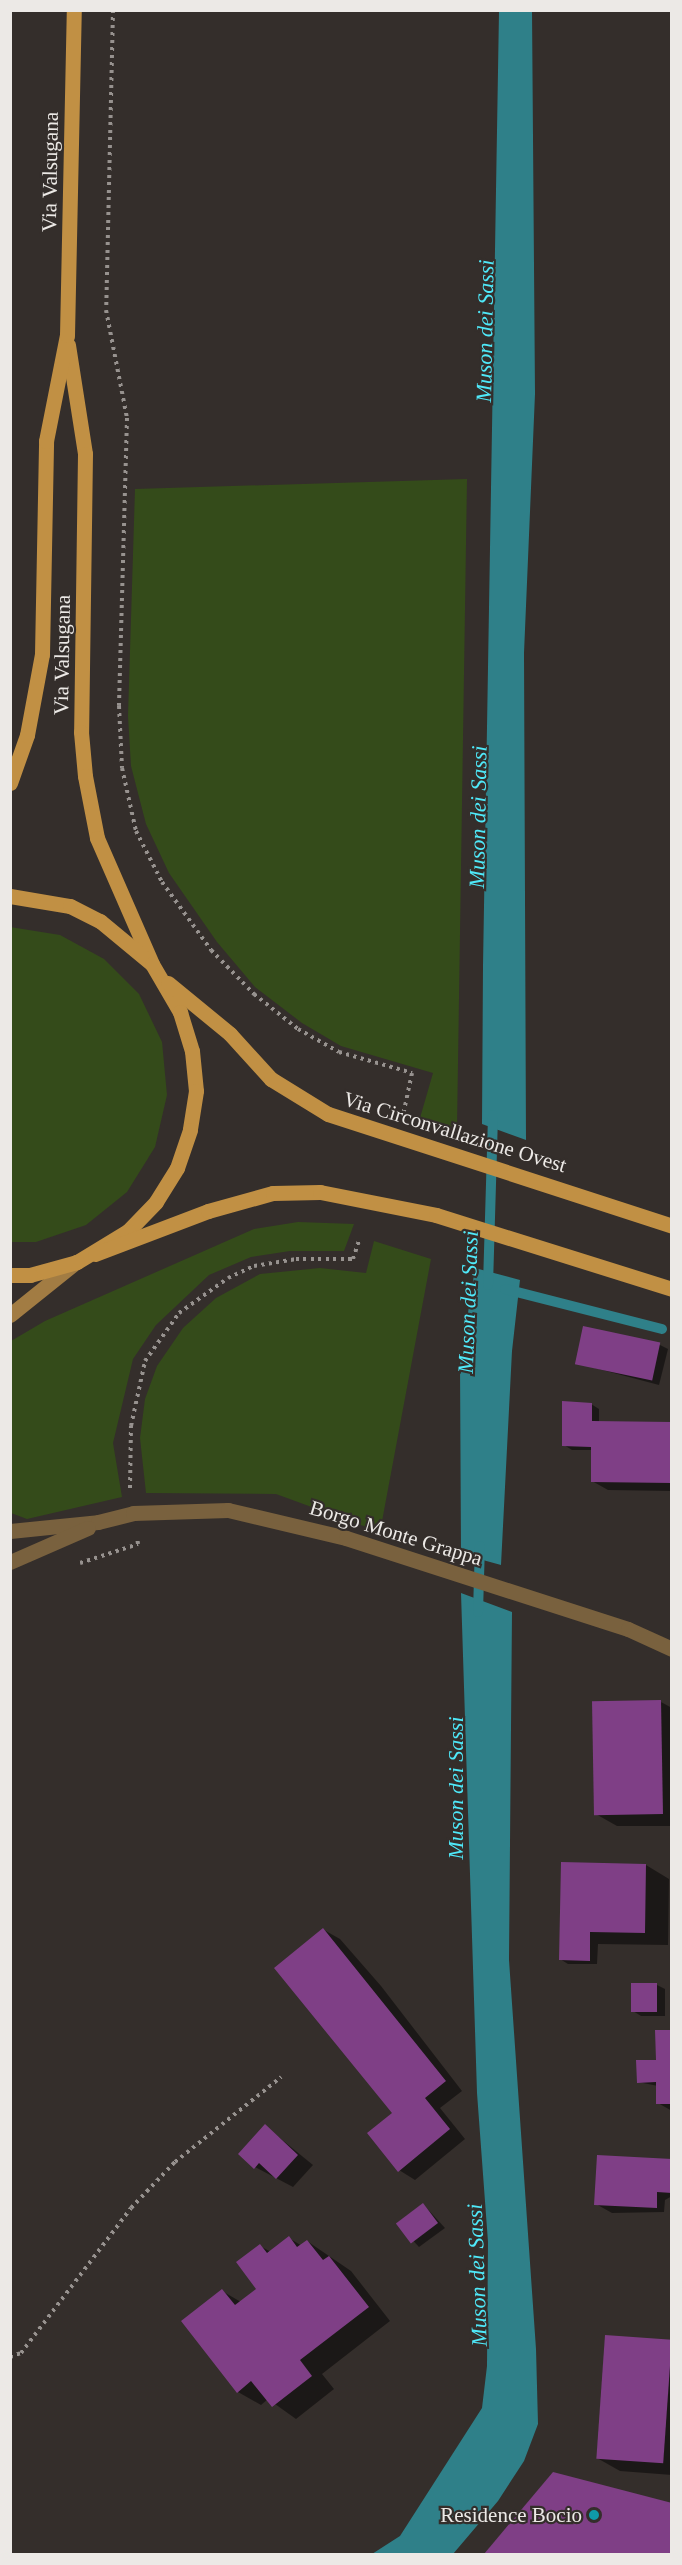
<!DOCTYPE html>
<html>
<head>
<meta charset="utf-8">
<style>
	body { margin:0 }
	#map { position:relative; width:682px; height:2565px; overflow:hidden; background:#342e2b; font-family:Georgia,serif }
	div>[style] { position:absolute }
	.green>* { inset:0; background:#344b1a }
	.water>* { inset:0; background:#2f8089 }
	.shadow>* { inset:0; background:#0007 }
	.stream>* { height:10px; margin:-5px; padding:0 5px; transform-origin:5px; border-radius:5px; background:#2f8089 }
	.building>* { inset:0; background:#7f3f86; transform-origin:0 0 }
	.path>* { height:4px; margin-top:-2px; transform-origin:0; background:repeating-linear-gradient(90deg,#97928f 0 3px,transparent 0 7.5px) }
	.tertiary>* { height:15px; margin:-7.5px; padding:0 7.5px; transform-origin:7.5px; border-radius:7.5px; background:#79613e }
	.secondary>* { height:15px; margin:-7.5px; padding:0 7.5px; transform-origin:7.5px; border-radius:7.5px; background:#a27c43 }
	.primary>* { height:15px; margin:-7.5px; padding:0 7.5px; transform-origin:7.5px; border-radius:7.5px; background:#c19044 }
	.dots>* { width:16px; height:16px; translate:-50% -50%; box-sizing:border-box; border:3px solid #342e2b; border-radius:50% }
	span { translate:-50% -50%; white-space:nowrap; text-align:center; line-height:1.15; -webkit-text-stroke:4.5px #342e2b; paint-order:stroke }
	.street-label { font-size:21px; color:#ece9e6 }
	.poi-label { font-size:21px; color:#ece9e6 }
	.right { translate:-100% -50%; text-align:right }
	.water-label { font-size:22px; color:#4fe9f9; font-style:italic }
	.frame { position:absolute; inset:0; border:12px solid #ece9e6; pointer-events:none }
</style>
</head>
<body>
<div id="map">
	<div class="green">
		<i style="clip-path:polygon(467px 479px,457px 1128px,420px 1118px,433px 1073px,341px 1046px,302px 1023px,255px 987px,217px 942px,169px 873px,146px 824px,131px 766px,128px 716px,135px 489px)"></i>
		<i style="clip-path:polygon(10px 927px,60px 935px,104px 959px,139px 994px,162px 1042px,167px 1095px,155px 1147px,127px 1192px,86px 1225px,36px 1242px,11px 1242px)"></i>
		<i style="clip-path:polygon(298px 1222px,354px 1224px,344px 1251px,290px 1251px,251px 1257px,209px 1275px,156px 1325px,133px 1359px,113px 1443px,122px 1497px,27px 1519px,11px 1513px,11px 1341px,45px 1321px,254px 1229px)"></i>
		<i style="clip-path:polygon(374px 1241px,431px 1259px,380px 1532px,276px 1494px,146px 1493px,140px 1438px,145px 1399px,157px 1366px,183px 1328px,216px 1298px,260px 1274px,320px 1268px,366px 1273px)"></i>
	</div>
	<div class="water">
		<i style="clip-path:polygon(532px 10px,535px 394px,524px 653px,526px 1140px,482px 1124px,483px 966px,499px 11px)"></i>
		<i style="clip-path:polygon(475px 1268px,520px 1280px,512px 1351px,501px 1565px,461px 1554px,460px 1364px)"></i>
		<i style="clip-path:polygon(461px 1593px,512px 1612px,509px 1960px,536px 2349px,538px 2424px,524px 2461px,498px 2501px,453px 2554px,372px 2554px,400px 2536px,482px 2408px,487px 2366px,488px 2242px,477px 2093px)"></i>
	</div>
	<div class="shadow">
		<i style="clip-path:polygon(660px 1345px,668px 1349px,659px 1385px,576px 1363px)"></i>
		<i style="clip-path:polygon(591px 1404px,599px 1409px,599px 1423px,672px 1423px,672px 1491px,608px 1490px,592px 1481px,593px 1450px,572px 1450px,564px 1445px)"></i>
		<i style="clip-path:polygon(661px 1702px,672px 1708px,672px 1826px,617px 1826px,594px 1813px)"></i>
		<i style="clip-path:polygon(562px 1864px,646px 1865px,669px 1879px,668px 1945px,598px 1944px,597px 1964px,568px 1964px,560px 1959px)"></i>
		<i style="clip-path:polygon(324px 1930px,340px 1939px,381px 1986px,462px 2091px,440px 2108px,465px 2139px,415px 2180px,399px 2170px,394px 2114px)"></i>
		<i style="clip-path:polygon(657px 1985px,665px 1989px,665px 2016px,641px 2016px,633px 2011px)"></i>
		<i style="clip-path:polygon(672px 2031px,672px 2111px,658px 2103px,658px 2086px,638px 2082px,657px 2063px)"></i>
		<i style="clip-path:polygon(265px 2126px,313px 2165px,293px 2187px,255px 2167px)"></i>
		<i style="clip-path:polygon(672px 2161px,672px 2196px,665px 2200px,664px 2212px,612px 2213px,596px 2204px)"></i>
		<i style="clip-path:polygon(423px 2204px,445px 2228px,419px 2247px,397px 2223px)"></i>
		<i style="clip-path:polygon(289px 2238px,302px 2246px,307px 2241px,351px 2271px,390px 2321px,322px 2374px,334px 2389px,296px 2419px,268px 2399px,261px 2405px,238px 2392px,222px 2291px,241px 2302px,258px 2289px,260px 2246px,271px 2252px)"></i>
		<i style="clip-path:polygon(672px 2342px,672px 2475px,620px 2471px,597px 2458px)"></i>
		<i style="clip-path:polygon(553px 2474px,672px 2505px,672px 2554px,486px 2554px)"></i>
	</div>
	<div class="stream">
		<i style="left:488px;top:1285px;width:170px;rotate:-88.3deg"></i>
		<i style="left:505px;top:1289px;width:162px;rotate:14.3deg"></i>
		<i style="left:478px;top:1612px;width:66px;rotate:-88.3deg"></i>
	</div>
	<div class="building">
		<i style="left:583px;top:1326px;width:79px;height:39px;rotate:12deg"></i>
		<i style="clip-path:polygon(562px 1401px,592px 1403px,592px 1421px,672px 1422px,672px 1483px,591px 1482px,591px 1447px,562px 1446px)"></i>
		<i style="left:661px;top:1700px;width:114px;height:69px;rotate:89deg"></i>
		<i style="clip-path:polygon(561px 1862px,646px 1864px,645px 1933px,590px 1932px,590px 1961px,559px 1960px)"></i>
		<i style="clip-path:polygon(323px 1928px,446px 2081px,425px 2098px,450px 2129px,398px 2172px,367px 2133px,392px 2113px,274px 1968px)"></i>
		<i style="left:657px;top:1983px;width:29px;height:26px;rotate:90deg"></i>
		<i style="clip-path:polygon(655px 2030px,672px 2030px,672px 2104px,656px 2104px,656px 2082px,637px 2083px,636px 2060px,656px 2060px)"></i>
		<i style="clip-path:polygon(265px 2124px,298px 2155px,276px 2179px,259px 2163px,254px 2169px,238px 2154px)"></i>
		<i style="clip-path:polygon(597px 2155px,672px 2159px,672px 2193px,657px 2192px,657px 2208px,594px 2205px)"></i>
		<i style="left:423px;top:2203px;width:25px;height:34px;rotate:53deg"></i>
		<i style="clip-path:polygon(289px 2236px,297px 2247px,307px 2240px,323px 2260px,329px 2256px,369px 2307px,300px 2360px,312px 2376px,272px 2407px,251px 2381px,237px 2393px,181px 2321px,222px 2289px,235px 2305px,256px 2289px,236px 2262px,260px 2244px,267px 2253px)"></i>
		<i style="left:605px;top:2335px;width:67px;height:124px;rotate:4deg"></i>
		<i style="clip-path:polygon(553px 2472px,672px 2503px,671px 2554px,484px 2554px)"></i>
	</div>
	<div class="path">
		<i style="left:113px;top:10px;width:300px;rotate:91.3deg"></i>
		<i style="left:106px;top:310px;width:110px;rotate:79deg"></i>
		<i style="left:127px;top:418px;width:288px;rotate:91.6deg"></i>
		<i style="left:119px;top:706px;width:62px;rotate:87.2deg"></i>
		<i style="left:122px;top:768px;width:65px;rotate:77.5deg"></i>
		<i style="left:136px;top:831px;width:57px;rotate:63deg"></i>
		<i style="left:162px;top:882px;width:84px;rotate:54.2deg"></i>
		<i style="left:211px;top:950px;width:62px;rotate:45.7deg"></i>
		<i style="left:254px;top:994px;width:56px;rotate:38.5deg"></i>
		<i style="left:298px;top:1029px;width:47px;rotate:29.3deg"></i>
		<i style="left:339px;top:1052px;width:76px;rotate:16deg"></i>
		<i style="left:412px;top:1073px;width:40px;rotate:102deg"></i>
		<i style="left:130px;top:1488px;width:62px;rotate:-89.1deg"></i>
		<i style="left:131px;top:1426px;width:66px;rotate:-77.8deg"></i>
		<i style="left:145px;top:1361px;width:59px;rotate:-54.7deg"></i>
		<i style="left:179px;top:1313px;width:60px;rotate:-35.5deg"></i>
		<i style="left:228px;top:1278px;width:29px;rotate:-25deg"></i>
		<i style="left:254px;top:1266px;width:43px;rotate:-9.5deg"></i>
		<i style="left:296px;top:1259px;width:57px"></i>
		<i style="left:353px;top:1259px;width:19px;rotate:-72deg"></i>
		<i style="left:80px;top:1563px;width:61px;rotate:-18.1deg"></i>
		<i style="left:138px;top:1544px;width:7px;rotate:-98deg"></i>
		<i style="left:10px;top:2357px;width:12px;rotate:-20deg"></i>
		<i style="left:21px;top:2353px;width:182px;rotate:-52.8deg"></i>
		<i style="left:131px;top:2208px;width:64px;rotate:-46.3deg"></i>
		<i style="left:175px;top:2162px;width:136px;rotate:-38.7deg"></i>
	</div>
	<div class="tertiary">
		<i style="left:10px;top:1531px;width:88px;rotate:-5.8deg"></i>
		<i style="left:98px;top:1522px;width:36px;rotate:-14deg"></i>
		<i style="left:133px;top:1513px;width:95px;rotate:-1.8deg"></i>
		<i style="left:228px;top:1510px;width:121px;rotate:13.3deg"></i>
		<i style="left:346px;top:1538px;width:296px;rotate:17.9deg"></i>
		<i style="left:628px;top:1629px;width:48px;rotate:24.4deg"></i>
		<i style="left:10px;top:1562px;width:85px;rotate:-23.6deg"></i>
	</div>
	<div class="secondary">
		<i style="left:10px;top:1315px;width:85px;rotate:-38.8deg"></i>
	</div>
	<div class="primary">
		<i style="left:68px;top:345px;width:110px;rotate:81.1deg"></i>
		<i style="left:85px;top:454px;width:278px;rotate:90.8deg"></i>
		<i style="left:81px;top:732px;width:44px;rotate:84.8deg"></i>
		<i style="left:85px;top:776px;width:63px;rotate:79deg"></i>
		<i style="left:97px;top:838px;width:137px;rotate:66.4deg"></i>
		<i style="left:10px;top:783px;width:51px;rotate:-70.5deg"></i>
		<i style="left:27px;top:735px;width:82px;rotate:-79.5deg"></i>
		<i style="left:42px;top:654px;width:213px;rotate:-88.9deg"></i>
		<i style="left:46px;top:441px;width:108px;rotate:-78.8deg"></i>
		<i style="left:67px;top:335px;width:325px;rotate:-88.8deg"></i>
		<i style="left:10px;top:896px;width:61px;rotate:9.5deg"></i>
		<i style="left:70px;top:906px;width:34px;rotate:27deg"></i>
		<i style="left:100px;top:921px;width:67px;rotate:39.6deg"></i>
		<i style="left:152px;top:964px;width:56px;rotate:59.7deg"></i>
		<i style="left:180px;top:1012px;width:41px;rotate:72.9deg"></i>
		<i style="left:192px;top:1051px;width:40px;rotate:84.3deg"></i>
		<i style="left:196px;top:1091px;width:39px;rotate:99deg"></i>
		<i style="left:190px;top:1130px;width:40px;rotate:108.9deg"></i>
		<i style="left:177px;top:1168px;width:40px;rotate:122deg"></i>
		<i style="left:156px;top:1202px;width:40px;rotate:134deg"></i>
		<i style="left:128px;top:1231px;width:60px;rotate:148.7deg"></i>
		<i style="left:77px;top:1262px;width:49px;rotate:164.5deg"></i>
		<i style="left:30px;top:1275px;width:20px;rotate:180deg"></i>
		<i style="left:168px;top:983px;width:80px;rotate:39.4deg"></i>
		<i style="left:230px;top:1034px;width:61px;rotate:47.7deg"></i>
		<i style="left:271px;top:1079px;width:67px;rotate:31.6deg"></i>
		<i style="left:328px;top:1114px;width:362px;rotate:18deg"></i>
		<i style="left:95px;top:1254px;width:121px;rotate:-20.8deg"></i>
		<i style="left:208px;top:1211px;width:67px;rotate:-15.5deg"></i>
		<i style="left:273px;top:1193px;width:47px;rotate:-1.2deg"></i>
		<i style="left:320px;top:1192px;width:118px;rotate:11.2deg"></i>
		<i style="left:436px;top:1215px;width:247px;rotate:17.4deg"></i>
	</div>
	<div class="dots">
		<i style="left:594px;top:2515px;background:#0f9aa8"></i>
	</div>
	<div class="street-label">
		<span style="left:50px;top:172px;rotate:-89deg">Via Valsugana</span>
		<span style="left:62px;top:655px;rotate:-89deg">Via Valsugana</span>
		<span style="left:455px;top:1132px;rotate:17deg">Via Circonvallazione Ovest</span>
		<span style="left:396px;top:1533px;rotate:17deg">Borgo Monte Grappa</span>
	</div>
	<div class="poi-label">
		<span class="right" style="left:582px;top:2515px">Residence Bocio</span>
	</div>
	<div class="water-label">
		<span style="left:485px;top:331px;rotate:-89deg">Muson dei Sassi</span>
		<span style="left:478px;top:817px;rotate:-89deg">Muson dei Sassi</span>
		<span style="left:468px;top:1302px;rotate:-88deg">Muson dei Sassi</span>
		<span style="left:456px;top:1788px;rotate:-90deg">Muson dei Sassi</span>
		<span style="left:477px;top:2275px;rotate:-92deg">Muson dei Sassi</span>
	</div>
	<div class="frame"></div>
</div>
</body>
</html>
